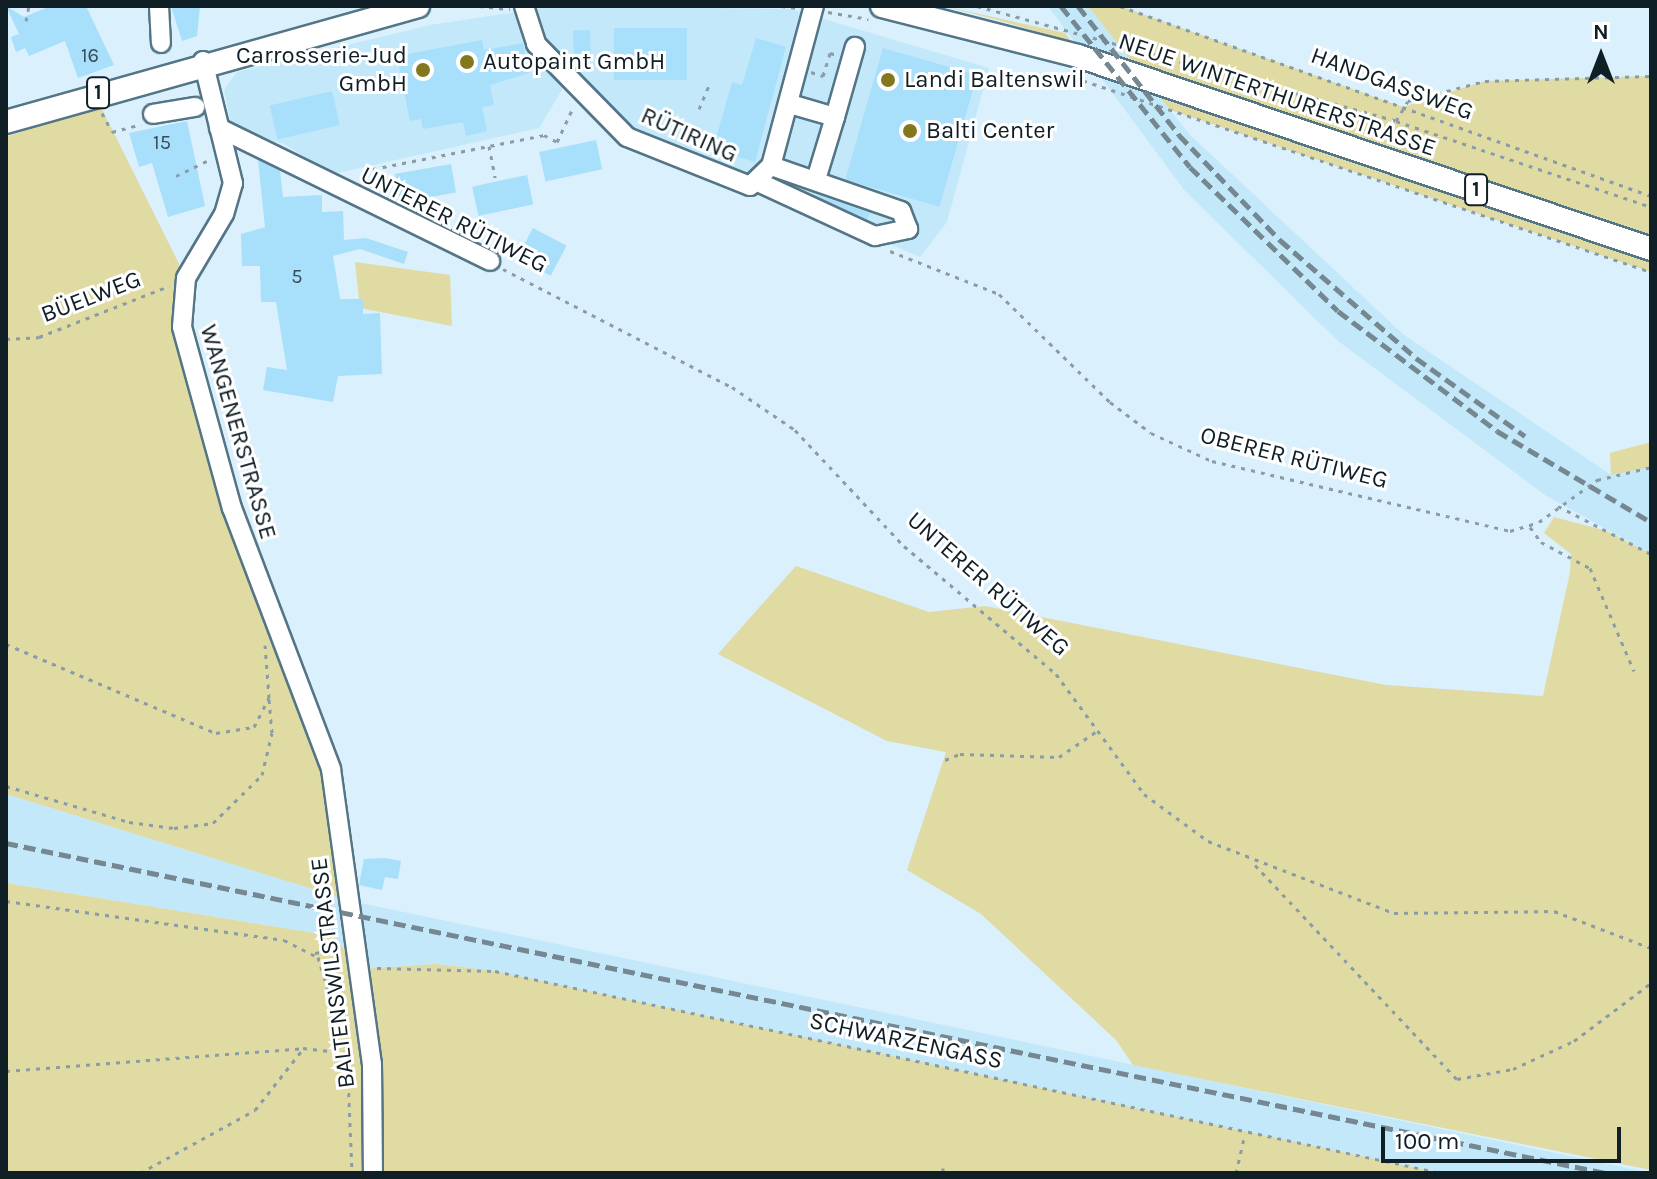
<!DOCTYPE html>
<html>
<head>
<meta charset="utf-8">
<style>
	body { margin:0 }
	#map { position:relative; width:1657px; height:1179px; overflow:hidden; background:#daf0fc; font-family:Karla,sans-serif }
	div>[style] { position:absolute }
	.built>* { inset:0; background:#c3e8fa }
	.green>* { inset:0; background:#e0daa3 }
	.building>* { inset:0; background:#a8dffa; transform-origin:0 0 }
	.path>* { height:3px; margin-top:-1.5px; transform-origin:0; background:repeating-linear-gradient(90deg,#8a9da7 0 4px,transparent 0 10px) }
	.roads { filter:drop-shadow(2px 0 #537586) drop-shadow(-2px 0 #537586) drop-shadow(0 2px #537586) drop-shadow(0 -2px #537586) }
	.minor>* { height:18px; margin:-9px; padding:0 9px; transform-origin:9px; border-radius:9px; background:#fff }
	.major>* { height:22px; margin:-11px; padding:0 11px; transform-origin:11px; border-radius:11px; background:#fff }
	.rail>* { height:5px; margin-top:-2.5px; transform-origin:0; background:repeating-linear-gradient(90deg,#758790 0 12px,transparent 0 18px) }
	.dots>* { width:22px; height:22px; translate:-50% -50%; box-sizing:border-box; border:4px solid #fff; border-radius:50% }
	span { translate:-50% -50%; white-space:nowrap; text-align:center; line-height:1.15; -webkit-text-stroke:6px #fff; paint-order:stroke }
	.number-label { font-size:20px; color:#364e5a }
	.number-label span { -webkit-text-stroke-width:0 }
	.shield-label span { padding:2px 6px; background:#fff; border:2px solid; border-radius:6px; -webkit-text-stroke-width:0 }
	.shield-label { font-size:22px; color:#101e25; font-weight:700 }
	.poi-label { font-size:24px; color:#101e25 }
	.right { translate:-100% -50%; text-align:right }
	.left { translate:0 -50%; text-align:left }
	.street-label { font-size:24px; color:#101e25 }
	.frame { position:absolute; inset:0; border:8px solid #101e25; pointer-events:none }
	.north { position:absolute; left:1561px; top:16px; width:80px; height:80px; -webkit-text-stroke:6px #fff; paint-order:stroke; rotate:0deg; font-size:22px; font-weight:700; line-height:32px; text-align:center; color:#101e25 }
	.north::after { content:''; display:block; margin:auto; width:28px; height:36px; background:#101e25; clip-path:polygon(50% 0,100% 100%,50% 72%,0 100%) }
	.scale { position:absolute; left:1381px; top:1127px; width:240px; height:36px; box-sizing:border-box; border:4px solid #101e25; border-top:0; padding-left:10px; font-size:24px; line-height:28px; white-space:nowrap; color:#101e25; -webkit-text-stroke:6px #fff; paint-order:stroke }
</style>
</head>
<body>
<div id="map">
	<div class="built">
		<i style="clip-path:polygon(556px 6px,790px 9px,989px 68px,947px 222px,920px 257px,638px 136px,563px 88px,539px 128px,333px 174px,284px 144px,232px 128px,224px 90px,237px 72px,430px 25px)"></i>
		<i style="clip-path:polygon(1048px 6px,1088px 6px,1189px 134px,1404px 335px,1611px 475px,1651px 467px,1651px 554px,1545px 495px,1338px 341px,1185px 191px)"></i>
		<i style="clip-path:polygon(6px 794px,351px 901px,1651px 1173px,1441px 1173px,495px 971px,436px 964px,361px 969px,333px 936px,6px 883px)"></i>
	</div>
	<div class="green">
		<i style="clip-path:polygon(943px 6px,1065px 33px,1072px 42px,998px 20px)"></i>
		<i style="clip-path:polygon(1088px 6px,1120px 6px,1403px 107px,1485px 81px,1651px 76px,1651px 272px,1170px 110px)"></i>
		<i style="clip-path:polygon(100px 105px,186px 278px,182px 290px,232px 508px,331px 769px,351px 901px,6px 794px,6px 137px)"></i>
		<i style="clip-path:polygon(355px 262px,450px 275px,452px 326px,360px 308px)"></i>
		<i style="clip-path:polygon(1651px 442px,1651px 467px,1611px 475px,1610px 453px)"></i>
		<i style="clip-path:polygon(1554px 517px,1607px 531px,1651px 554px,1651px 1170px,1133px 1065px,1116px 1040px,981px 914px,907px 870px,946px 752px,887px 741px,718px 654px,796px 566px,929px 612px,985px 606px,1386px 685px,1543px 696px,1570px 572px,1571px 554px,1544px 533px)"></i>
		<i style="clip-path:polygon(6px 883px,333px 936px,361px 969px,436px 964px,495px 971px,1441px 1173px,6px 1173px)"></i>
	</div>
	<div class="building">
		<i style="clip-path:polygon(6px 6px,24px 17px,51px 6px,86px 6px,114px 65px,78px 78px,65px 41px,29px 56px,25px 48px,16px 52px,11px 37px,19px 34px)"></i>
		<i style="clip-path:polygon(171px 6px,200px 6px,197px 36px,182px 41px)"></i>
		<i style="left:687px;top:28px;width:52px;height:73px;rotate:90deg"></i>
		<i style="left:590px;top:30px;width:23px;height:17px;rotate:88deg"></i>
		<i style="clip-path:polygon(756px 38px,786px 47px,755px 162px,713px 149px,732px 82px,742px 85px)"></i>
		<i style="clip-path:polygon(482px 40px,484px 50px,523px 43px,529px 73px,490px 85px,494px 105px,482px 107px,487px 131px,466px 136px,463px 122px,423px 129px,421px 119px,410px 121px,397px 56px)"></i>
		<i style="left:883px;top:48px;width:98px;height:137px;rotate:16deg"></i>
		<i style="left:332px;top:91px;width:35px;height:64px;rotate:77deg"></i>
		<i style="clip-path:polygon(187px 121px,205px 206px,168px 217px,152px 163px,139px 167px,129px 133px)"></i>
		<i style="left:596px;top:140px;width:30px;height:58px;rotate:78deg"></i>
		<i style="clip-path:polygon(258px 160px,280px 171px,283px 197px,322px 195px,322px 212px,343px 211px,344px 240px,366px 238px,408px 252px,404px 264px,360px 249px,333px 256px,340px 299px,363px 299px,363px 314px,380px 313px,382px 374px,338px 376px,333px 402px,263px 390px,267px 367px,287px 370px,276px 302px,261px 302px,260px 266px,242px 266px,241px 234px,265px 227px)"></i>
		<i style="left:451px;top:164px;width:29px;height:57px;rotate:80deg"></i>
		<i style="left:527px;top:175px;width:30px;height:56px;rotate:78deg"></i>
		<i style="clip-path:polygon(817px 195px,870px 213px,867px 219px,816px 196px)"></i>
		<i style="left:533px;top:228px;width:38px;height:34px;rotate:28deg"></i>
		<i style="clip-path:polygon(384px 858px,401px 861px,398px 879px,385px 877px,382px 890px,359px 885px,364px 859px)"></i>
	</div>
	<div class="path">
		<i style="left:479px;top:6px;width:31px;rotate:6deg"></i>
		<i style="left:781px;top:6px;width:16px;rotate:7deg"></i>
		<i style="left:977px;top:6px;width:434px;rotate:15.3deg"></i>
		<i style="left:1396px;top:121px;width:269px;rotate:18.6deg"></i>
		<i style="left:1120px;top:6px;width:564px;rotate:19.69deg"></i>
		<i style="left:828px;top:12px;width:41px;rotate:9.9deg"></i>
		<i style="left:26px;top:21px;width:15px;rotate:-79deg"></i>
		<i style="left:811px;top:72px;width:13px;rotate:18deg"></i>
		<i style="left:823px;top:76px;width:24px;rotate:-73deg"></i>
		<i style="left:830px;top:53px;width:8px;rotate:14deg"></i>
		<i style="left:1064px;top:74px;width:619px;rotate:18.64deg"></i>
		<i style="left:699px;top:109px;width:30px;rotate:-67deg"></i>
		<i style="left:102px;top:113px;width:21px;rotate:62deg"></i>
		<i style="left:112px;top:132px;width:30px;rotate:-15deg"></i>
		<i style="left:1396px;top:121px;width:23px;rotate:-59deg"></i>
		<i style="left:1408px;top:101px;width:80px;rotate:-14.6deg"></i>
		<i style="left:1485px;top:81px;width:166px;rotate:-1.7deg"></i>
		<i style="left:489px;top:146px;width:32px;rotate:79deg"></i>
		<i style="left:363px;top:171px;width:185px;rotate:-11.2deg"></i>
		<i style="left:544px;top:135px;width:15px;rotate:28deg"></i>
		<i style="left:557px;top:142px;width:38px;rotate:-65deg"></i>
		<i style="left:176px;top:176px;width:39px;rotate:-26deg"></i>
		<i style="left:890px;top:251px;width:117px;rotate:21.5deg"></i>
		<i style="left:999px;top:294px;width:155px;rotate:44.2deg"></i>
		<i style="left:1110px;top:402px;width:51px;rotate:37.1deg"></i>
		<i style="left:1151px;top:433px;width:67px;rotate:24.7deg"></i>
		<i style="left:1212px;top:461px;width:306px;rotate:13.2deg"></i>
		<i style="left:1510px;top:531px;width:30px;rotate:-17deg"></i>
		<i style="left:1539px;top:522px;width:72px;rotate:-35.9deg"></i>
		<i style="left:1597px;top:480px;width:56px;rotate:-13.5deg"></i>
		<i style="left:503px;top:269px;width:258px;rotate:27.3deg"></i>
		<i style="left:732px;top:387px;width:76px;rotate:34.3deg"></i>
		<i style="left:795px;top:430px;width:159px;rotate:46.8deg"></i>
		<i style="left:904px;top:546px;width:199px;rotate:40.1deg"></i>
		<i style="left:1056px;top:674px;width:149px;rotate:53.7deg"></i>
		<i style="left:1144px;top:794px;width:79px;rotate:36.3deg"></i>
		<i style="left:1208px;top:841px;width:199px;rotate:21.2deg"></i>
		<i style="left:1394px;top:913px;width:160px;rotate:-0.7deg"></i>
		<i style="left:1554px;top:911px;width:104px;rotate:20.9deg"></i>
		<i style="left:6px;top:339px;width:33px;rotate:-3deg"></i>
		<i style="left:39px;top:337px;width:140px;rotate:-21.4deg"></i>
		<i style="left:1558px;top:506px;width:105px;rotate:27.3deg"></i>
		<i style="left:1530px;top:527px;width:19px;rotate:54deg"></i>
		<i style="left:1541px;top:542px;width:55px;rotate:28deg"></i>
		<i style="left:1590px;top:568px;width:112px;rotate:66.9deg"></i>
		<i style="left:6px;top:644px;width:228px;rotate:23deg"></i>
		<i style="left:216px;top:733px;width:38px;rotate:-9deg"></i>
		<i style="left:254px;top:727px;width:33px;rotate:-63deg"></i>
		<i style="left:269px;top:698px;width:53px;rotate:-94.3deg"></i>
		<i style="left:945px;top:760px;width:16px;rotate:-22deg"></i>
		<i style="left:960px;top:754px;width:99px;rotate:1.7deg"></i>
		<i style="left:1059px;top:757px;width:46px;rotate:-34.4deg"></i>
		<i style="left:6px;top:786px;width:128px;rotate:16.3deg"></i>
		<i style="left:129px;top:822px;width:45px;rotate:7.6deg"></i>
		<i style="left:174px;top:828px;width:39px;rotate:-7deg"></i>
		<i style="left:213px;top:823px;width:69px;rotate:-44.4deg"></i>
		<i style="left:262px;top:775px;width:43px;rotate:-76.6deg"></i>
		<i style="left:272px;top:733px;width:35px;rotate:-95deg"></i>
		<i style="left:1255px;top:865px;width:294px;rotate:46.7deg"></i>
		<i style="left:1457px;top:1079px;width:57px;rotate:-10.1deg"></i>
		<i style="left:1513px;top:1069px;width:67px;rotate:-24.7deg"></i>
		<i style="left:1574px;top:1041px;width:96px;rotate:-37deg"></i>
		<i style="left:6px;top:901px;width:281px;rotate:8deg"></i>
		<i style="left:284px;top:940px;width:38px;rotate:27deg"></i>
		<i style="left:318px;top:957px;width:100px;rotate:73.2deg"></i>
		<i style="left:347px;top:1053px;width:120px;rotate:87.6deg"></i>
		<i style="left:315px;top:953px;width:24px;rotate:-9deg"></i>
		<i style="left:377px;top:968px;width:118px;rotate:1.5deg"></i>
		<i style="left:495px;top:971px;width:967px;rotate:12.05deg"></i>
		<i style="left:6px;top:1071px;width:298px;rotate:-4.4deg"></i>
		<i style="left:303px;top:1048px;width:44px;rotate:6.5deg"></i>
		<i style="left:943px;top:1168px;width:5px;rotate:90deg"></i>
		<i style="left:140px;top:1173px;width:131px;rotate:-28.7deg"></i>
		<i style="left:255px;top:1110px;width:78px;rotate:-51.8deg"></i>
		<i style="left:1236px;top:1173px;width:40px;rotate:-77deg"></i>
	</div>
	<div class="roads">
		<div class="minor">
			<i style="left:159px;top:6px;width:37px;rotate:87deg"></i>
			<i style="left:524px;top:6px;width:40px;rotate:72deg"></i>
			<i style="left:536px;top:44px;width:130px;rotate:45.6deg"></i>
			<i style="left:627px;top:137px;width:132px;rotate:21.7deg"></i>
			<i style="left:750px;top:186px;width:29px;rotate:-44deg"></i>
			<i style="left:771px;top:166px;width:166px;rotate:-75deg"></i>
			<i style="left:203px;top:61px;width:126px;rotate:76.2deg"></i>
			<i style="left:233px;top:183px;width:32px;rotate:106deg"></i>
			<i style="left:224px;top:214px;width:74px;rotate:120.7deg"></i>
			<i style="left:186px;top:278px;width:49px;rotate:94.7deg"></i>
			<i style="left:182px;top:327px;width:188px;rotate:74.6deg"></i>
			<i style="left:232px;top:508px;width:279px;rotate:69.2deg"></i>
			<i style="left:331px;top:769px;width:298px;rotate:82.1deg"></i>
			<i style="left:372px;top:1064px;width:109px;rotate:89.5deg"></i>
			<i style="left:790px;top:104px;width:47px;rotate:16.1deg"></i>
			<i style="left:835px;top:117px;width:73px;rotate:-74.1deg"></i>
			<i style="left:153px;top:114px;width:43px;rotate:-9.5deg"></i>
			<i style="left:219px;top:128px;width:302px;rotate:26.1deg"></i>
			<i style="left:818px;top:173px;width:59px;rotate:-73.1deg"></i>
			<i style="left:758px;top:182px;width:129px;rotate:24.8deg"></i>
			<i style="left:875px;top:236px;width:34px;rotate:-12deg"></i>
			<i style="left:908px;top:229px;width:19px;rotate:-111deg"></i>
			<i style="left:901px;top:211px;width:138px;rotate:-160.9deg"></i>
		</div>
		<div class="major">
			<i style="left:882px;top:6px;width:202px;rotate:14.3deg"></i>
			<i style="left:1078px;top:56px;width:605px;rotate:18.61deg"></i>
			<i style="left:6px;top:122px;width:428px;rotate:-15.7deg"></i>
		</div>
	</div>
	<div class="rail">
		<i style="left:1061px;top:6px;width:206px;rotate:51.3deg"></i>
		<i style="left:1190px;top:167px;width:206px;rotate:44.2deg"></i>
		<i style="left:1338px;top:311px;width:199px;rotate:37deg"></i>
		<i style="left:1497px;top:431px;width:179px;rotate:30.6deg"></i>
		<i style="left:1078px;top:6px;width:164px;rotate:51.9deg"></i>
		<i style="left:1179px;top:135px;width:146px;rotate:46.1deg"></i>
		<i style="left:1280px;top:240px;width:180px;rotate:40.9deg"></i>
		<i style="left:1416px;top:358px;width:134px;rotate:35.6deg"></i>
		<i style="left:6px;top:843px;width:1633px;rotate:11.66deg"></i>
	</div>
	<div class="dots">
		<i style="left:467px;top:62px;background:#83781d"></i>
		<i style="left:423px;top:70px;background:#83781d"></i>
		<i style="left:888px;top:80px;background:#83781d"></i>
		<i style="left:910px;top:131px;background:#83781d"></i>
	</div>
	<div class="number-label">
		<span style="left:90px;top:55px">16</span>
		<span style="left:162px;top:142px">15</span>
		<span style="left:297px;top:276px">5</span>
	</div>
	<div class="shield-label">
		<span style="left:98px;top:93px">1</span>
		<span style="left:1476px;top:190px">1</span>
	</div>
	<div class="poi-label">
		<span class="right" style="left:407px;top:70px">Carrosserie-Jud<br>GmbH</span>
		<span class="left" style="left:483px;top:62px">Autopaint GmbH</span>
		<span class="left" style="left:904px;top:80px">Landi Baltenswil</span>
		<span class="left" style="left:926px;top:131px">Balti Center</span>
	</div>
	<div class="street-label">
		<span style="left:1392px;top:84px;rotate:20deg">HANDGASSWEG</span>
		<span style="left:1277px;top:95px;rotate:19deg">NEUE WINTERTHURERSTRASSE</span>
		<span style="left:689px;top:135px;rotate:24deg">RÜTIRING</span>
		<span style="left:454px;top:220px;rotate:27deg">UNTERER RÜTIWEG</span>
		<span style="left:91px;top:297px;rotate:-21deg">BÜELWEG</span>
		<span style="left:238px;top:432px;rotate:74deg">WANGENERSTRASSE</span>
		<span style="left:1294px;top:458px;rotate:14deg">OBERER RÜTIWEG</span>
		<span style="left:988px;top:584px;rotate:41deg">UNTERER RÜTIWEG</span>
		<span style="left:333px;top:973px;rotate:-97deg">BALTENSWILSTRASSE</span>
		<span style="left:906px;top:1041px;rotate:12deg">SCHWARZENGASS</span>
	</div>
	<div class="frame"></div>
	<div class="north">N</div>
	<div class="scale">100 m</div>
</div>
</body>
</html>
